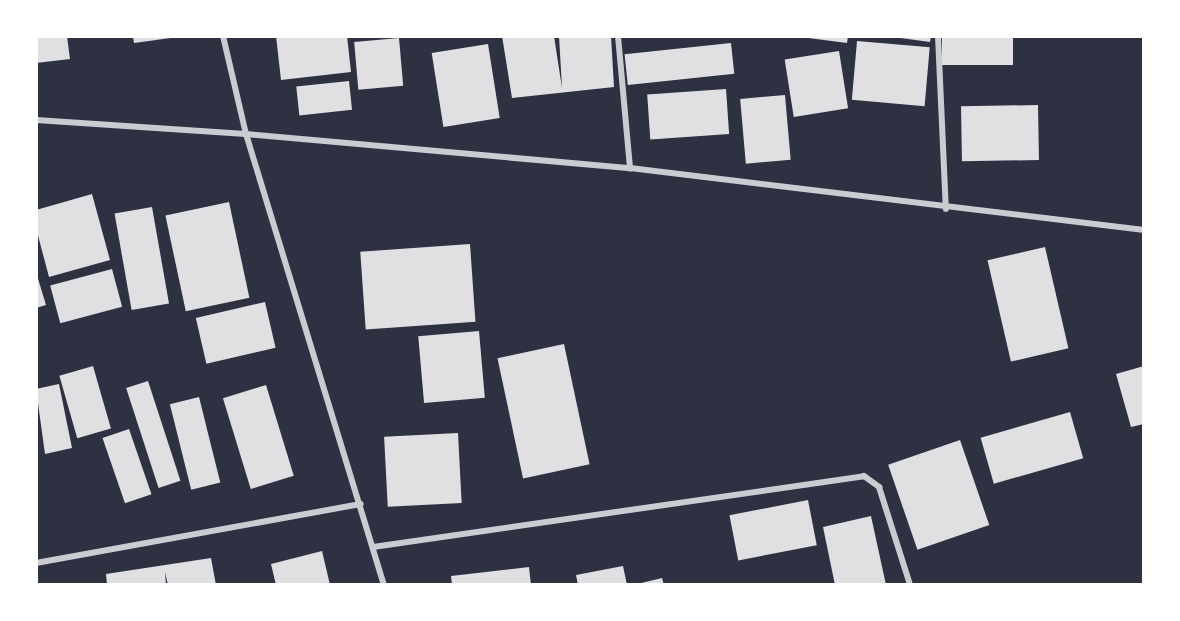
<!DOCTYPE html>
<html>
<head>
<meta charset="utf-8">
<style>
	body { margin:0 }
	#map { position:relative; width:1180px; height:621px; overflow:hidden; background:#2d3142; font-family:"IBM Plex Sans",sans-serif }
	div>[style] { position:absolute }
	.building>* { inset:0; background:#e0e0e3; transform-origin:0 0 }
	.minor>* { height:6px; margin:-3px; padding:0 3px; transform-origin:3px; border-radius:3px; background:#caccd0 }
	span { translate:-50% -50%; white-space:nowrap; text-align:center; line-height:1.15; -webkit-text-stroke:5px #fff; paint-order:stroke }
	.frame { position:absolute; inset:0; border:38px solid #fff; pointer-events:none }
</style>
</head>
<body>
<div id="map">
	<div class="building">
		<i style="clip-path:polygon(36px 36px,67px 36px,70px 59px,36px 63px)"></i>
		<i style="clip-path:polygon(133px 36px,178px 36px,178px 37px,134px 43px)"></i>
		<i style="clip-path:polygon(276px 36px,347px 36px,351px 72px,281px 80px)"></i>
		<i style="clip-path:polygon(502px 36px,554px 36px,562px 88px,559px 36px,611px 36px,614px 87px,512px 98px)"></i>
		<i style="clip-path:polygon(793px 36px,848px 36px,847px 43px)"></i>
		<i style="clip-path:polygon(886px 36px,931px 36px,930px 42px)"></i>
		<i style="left:942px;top:36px;width:71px;height:29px"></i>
		<i style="left:399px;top:38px;width:48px;height:45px;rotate:85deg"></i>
		<i style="left:857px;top:41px;width:73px;height:59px;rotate:5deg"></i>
		<i style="left:731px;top:43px;width:31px;height:107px;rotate:84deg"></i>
		<i style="left:488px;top:44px;width:75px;height:57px;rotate:81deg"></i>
		<i style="left:839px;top:51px;width:58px;height:55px;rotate:81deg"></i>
		<i style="left:349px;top:81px;width:29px;height:53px;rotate:84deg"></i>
		<i style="left:726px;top:89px;width:45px;height:79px;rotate:86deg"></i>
		<i style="left:785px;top:95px;width:65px;height:45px;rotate:85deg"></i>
		<i style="left:1038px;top:105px;width:55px;height:77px;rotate:89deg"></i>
		<i style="clip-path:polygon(92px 194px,110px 260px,49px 277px,36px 228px,36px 210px)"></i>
		<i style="left:229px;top:202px;width:98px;height:65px;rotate:78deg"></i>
		<i style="left:152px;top:207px;width:98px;height:38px;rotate:80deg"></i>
		<i style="left:470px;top:244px;width:78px;height:110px;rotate:86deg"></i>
		<i style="left:1045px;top:247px;width:104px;height:59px;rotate:77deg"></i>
		<i style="left:112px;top:269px;width:39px;height:64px;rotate:75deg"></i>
		<i style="clip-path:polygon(36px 272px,46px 305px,36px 308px)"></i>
		<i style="left:265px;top:302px;width:47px;height:71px;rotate:77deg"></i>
		<i style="left:479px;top:331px;width:67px;height:61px;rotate:85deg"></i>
		<i style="left:564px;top:344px;width:123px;height:68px;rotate:78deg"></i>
		<i style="left:93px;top:366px;width:65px;height:35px;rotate:74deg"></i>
		<i style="clip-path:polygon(1144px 366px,1144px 424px,1131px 427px,1116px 374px)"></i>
		<i style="left:148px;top:381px;width:105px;height:23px;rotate:72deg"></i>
		<i style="clip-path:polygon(59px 384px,72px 448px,45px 454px,36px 389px)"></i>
		<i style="left:266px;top:385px;width:95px;height:45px;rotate:73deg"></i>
		<i style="left:199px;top:397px;width:88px;height:30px;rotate:76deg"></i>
		<i style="left:1070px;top:412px;width:48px;height:93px;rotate:74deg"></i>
		<i style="left:129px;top:429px;width:69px;height:28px;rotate:71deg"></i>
		<i style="left:458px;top:433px;width:70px;height:74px;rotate:87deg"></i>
		<i style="left:960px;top:440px;width:90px;height:76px;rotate:71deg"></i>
		<i style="left:808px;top:500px;width:46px;height:80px;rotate:79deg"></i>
		<i style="clip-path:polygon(871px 516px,886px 585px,835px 585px,823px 527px)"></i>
		<i style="clip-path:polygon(322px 551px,330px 585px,276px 585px,271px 564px)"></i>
		<i style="clip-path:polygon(211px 558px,216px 585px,168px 585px,165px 572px,166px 585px,107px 585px,106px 574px)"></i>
		<i style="clip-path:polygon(623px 566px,627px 585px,578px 585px,576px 575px)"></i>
		<i style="clip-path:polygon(529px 567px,531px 585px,452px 585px,451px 576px)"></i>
		<i style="clip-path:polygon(662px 578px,664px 585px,637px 585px,637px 584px)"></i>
	</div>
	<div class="minor">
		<i style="left:223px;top:36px;width:101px;rotate:76.8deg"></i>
		<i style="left:246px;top:134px;width:472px;rotate:73deg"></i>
		<i style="left:618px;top:36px;width:133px;rotate:84.8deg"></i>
		<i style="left:938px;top:36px;width:173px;rotate:87.4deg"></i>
		<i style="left:36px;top:120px;width:210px;rotate:3.8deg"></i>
		<i style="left:246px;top:134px;width:386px;rotate:5.1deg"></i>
		<i style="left:630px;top:168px;width:518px;rotate:6.88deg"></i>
		<i style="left:373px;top:547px;width:496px;rotate:-8.2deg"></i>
		<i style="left:864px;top:476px;width:19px;rotate:36deg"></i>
		<i style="left:879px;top:487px;width:103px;rotate:72.4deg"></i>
		<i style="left:36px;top:563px;width:330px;rotate:-10.3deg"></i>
	</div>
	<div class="frame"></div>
</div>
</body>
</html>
